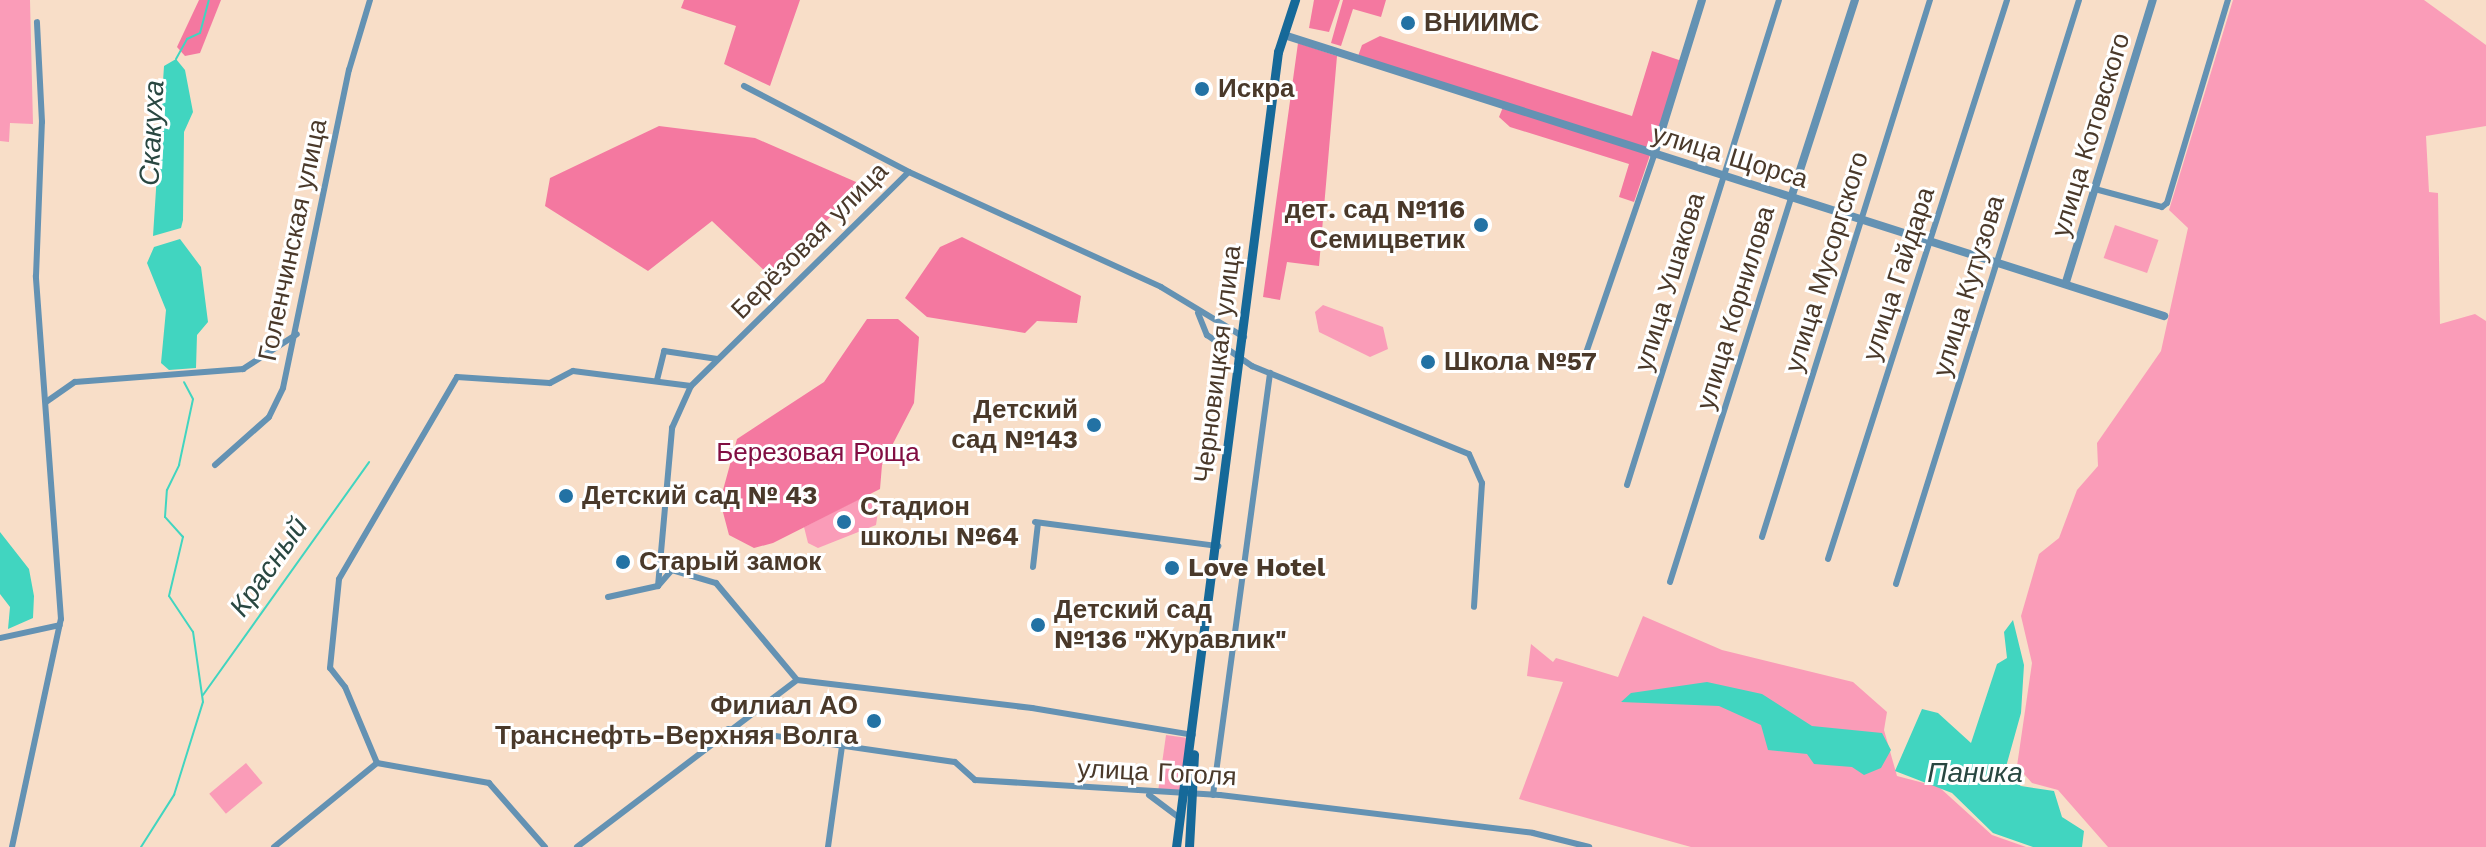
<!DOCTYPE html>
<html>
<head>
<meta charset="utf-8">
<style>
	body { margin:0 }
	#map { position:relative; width:2486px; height:847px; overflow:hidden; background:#f8dec8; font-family:"Work Sans",sans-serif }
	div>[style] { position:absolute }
	.green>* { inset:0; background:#fa9cb8; transform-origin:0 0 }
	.forest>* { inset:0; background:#f478a0 }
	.water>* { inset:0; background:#41d5c0 }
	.stream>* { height:2px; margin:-1px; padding:0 1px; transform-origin:1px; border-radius:1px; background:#41d5c0 }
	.minor>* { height:6px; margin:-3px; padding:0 3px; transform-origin:3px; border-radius:3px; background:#6492b3 }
	.tertiary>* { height:8px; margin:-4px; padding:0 4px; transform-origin:4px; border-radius:4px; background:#6492b3 }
	.secondary>* { height:9px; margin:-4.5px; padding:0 4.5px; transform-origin:4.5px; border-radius:4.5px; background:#166999 }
	.dots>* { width:22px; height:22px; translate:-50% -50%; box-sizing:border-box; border:4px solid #fff; border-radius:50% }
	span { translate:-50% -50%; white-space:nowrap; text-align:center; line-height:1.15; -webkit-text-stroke:6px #fff; paint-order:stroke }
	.poi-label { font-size:26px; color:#4a392a; font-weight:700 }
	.left { translate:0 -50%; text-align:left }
	.right { translate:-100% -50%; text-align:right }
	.street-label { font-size:26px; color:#4a392a }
	.park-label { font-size:26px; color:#810e42 }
	.water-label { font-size:28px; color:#294741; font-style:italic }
</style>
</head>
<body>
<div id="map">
	<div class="green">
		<i style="clip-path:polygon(0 0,30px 0,33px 124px,10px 123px,9px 142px,0 141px)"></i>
		<i style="clip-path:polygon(2233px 0,2424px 0,2486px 45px,2486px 126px,2426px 136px,2429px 192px,2438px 193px,2440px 324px,2475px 314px,2486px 321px,2486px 847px,2108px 847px,2058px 790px,2032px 783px,2017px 766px,2032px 663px,2021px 616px,2039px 554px,2059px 538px,2077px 490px,2098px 466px,2097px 443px,2161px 351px,2188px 228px,2169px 210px)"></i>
		<i style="left:2115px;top:225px;width:46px;height:35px;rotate:19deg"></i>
		<i style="clip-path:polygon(1323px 305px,1383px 327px,1388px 349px,1370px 357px,1319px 332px,1315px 312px)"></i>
		<i style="clip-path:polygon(863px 497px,879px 505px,876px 525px,818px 548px,808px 543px,804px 527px)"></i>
		<i style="clip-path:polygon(1643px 616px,1722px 650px,1853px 682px,1887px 712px,1884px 730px,1897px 776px,1939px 787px,1992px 835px,2026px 847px,1691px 847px,1519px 799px,1563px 682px,1527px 676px,1531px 644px,1553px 662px,1556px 658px,1618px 677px)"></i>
		<i style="left:1166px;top:735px;width:22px;height:55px;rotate:8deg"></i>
		<i style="left:246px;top:763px;width:26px;height:48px;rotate:50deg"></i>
	</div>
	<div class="forest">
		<i style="clip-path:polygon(199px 0,221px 0,200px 53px,185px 56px,177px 47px)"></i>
		<i style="clip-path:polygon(684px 0,800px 0,770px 86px,724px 64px,736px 26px,681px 8px)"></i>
		<i style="clip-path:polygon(1314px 0,1340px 0,1329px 32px,1309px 28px)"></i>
		<i style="clip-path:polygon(1343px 0,1386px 0,1381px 17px,1353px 9px,1341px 46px,1331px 43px)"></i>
		<i style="clip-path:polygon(1380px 36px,1632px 116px,1652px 51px,1682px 61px,1634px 202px,1619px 197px,1629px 164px,1510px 127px,1499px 117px,1503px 107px,1357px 59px,1362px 45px)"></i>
		<i style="clip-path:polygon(1298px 43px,1337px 56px,1319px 266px,1287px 262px,1280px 300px,1263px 297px)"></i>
		<i style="clip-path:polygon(659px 126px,755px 138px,863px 185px,770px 276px,712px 221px,648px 271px,545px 206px,550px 178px)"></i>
		<i style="clip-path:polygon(962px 237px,1081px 296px,1077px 323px,1037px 321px,1025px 333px,927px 317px,905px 298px,940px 247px)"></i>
		<i style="clip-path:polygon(867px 319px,898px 319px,919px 337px,914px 403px,882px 465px,880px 489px,773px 543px,754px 548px,729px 535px,720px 501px,737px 439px,824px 382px)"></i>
	</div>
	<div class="water">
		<i style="clip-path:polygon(176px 59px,185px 70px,193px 112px,184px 132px,183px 220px,181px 228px,153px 236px,164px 66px)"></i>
		<i style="clip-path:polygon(180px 239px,201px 267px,208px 322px,197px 335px,196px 368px,169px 370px,161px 363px,166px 310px,147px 263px,154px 247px)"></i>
		<i style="clip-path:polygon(0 532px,29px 569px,34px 596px,33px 618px,8px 629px,10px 607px,0 594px)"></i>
		<i style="clip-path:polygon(2013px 620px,2024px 665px,2021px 713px,2004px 774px,2021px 786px,2054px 791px,2062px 817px,2084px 831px,2082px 847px,2033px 847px,1993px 833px,1952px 793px,1895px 771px,1922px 709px,1938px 713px,1971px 743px,1997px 664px,2007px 658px,2004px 632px)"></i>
		<i style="clip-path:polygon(1707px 682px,1762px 694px,1812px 726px,1882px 733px,1891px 750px,1881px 768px,1864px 775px,1852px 767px,1814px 764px,1807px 754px,1768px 750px,1761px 725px,1719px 706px,1621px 702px,1631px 693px)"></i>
	</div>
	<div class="stream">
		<i style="left:176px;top:59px;width:23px;rotate:-61deg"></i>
		<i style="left:187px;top:39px;width:14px;rotate:-25deg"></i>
		<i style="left:200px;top:33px;width:34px;rotate:-75deg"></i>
		<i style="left:203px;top:695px;width:286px;rotate:-54.5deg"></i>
		<i style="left:141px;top:847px;width:62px;rotate:-57.6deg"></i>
		<i style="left:174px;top:795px;width:97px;rotate:-72.7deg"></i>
		<i style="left:203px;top:702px;width:71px;rotate:-98.1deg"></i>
		<i style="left:193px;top:632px;width:43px;rotate:-123.7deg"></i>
		<i style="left:169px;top:596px;width:61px;rotate:-76.7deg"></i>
		<i style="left:183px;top:537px;width:27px;rotate:-132deg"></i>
		<i style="left:165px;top:517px;width:27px;rotate:-86deg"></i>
		<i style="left:167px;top:490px;width:28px;rotate:-64deg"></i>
		<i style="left:179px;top:465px;width:67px;rotate:-78deg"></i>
		<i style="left:193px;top:399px;width:19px;rotate:-118deg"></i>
	</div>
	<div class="minor">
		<i style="left:744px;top:86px;width:186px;rotate:27.5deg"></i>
		<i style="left:909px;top:172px;width:277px;rotate:24.5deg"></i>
		<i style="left:1161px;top:287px;width:97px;rotate:31.1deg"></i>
		<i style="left:2095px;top:189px;width:69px;rotate:15deg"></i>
		<i style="left:2162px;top:207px;width:6px;rotate:-39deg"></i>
		<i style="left:2167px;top:203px;width:212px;rotate:-73.3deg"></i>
		<i style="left:1198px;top:313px;width:24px;rotate:68deg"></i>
		<i style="left:1207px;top:335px;width:55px;rotate:34.6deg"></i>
		<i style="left:1252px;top:366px;width:234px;rotate:22.1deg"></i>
		<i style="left:1469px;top:454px;width:32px;rotate:66deg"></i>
		<i style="left:1482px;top:483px;width:124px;rotate:93.7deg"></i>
		<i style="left:1586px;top:353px;width:209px;rotate:-71deg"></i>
		<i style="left:657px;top:380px;width:30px;rotate:-76deg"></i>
		<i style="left:664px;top:351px;width:54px;rotate:8.6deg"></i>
		<i style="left:46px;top:402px;width:35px;rotate:-35deg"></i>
		<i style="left:75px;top:382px;width:169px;rotate:-4.4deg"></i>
		<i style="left:243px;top:369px;width:64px;rotate:-32.9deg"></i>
		<i style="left:215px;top:465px;width:72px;rotate:-41.6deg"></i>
		<i style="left:269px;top:417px;width:32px;rotate:-64deg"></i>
		<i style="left:283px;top:388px;width:325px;rotate:-78.3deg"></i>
		<i style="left:349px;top:70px;width:73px;rotate:-73.3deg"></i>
		<i style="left:1627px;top:485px;width:508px;rotate:-72.6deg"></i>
		<i style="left:1035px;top:522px;width:185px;rotate:7.5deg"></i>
		<i style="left:1762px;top:537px;width:563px;rotate:-72.63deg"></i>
		<i style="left:1828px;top:559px;width:587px;rotate:-72.24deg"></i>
		<i style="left:1033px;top:567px;width:44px;rotate:-83.5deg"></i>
		<i style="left:1670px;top:582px;width:403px;rotate:-72.5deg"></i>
		<i style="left:1896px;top:584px;width:612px;rotate:-72.6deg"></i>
		<i style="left:658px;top:586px;width:21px;rotate:-49deg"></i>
		<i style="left:672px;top:570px;width:46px;rotate:16.5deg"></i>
		<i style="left:716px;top:583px;width:126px;rotate:50.1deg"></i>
		<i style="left:608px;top:597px;width:51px;rotate:-12.4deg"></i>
		<i style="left:658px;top:586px;width:159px;rotate:-84.9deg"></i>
		<i style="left:672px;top:428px;width:46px;rotate:-65.7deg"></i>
		<i style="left:691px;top:386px;width:305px;rotate:-44.5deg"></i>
		<i style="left:0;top:638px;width:61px;rotate:-12.2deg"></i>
		<i style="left:728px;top:729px;width:229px;rotate:8.3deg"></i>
		<i style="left:955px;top:762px;width:27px;rotate:42deg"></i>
		<i style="left:975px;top:780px;width:245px;rotate:3.5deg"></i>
		<i style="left:1220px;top:795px;width:315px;rotate:6.9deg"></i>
		<i style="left:1533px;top:833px;width:58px;rotate:14deg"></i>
		<i style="left:377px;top:763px;width:82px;rotate:-112.8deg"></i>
		<i style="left:345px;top:687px;width:24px;rotate:-128deg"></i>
		<i style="left:330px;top:668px;width:89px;rotate:-84.2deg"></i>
		<i style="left:339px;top:579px;width:234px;rotate:-59.7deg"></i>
		<i style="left:457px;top:377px;width:93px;rotate:3.7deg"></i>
		<i style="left:550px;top:383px;width:26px;rotate:-28deg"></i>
		<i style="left:573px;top:371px;width:119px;rotate:7.2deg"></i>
		<i style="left:377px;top:763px;width:114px;rotate:10.1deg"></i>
		<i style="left:489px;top:783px;width:85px;rotate:48.8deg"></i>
		<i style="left:1149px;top:795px;width:39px;rotate:37deg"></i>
		<i style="left:1213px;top:795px;width:426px;rotate:-82.3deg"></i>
		<i style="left:12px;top:847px;width:233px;rotate:-77.9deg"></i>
		<i style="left:61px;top:619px;width:344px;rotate:-94.2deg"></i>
		<i style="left:36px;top:276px;width:154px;rotate:-87.8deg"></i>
		<i style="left:42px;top:122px;width:100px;rotate:-92.9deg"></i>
		<i style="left:274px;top:847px;width:133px;rotate:-39.2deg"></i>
		<i style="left:577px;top:847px;width:276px;rotate:-37.2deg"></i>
		<i style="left:797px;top:680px;width:237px;rotate:6.8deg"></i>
		<i style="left:1032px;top:708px;width:163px;rotate:9.5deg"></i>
		<i style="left:828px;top:847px;width:102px;rotate:-82.1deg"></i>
	</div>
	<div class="tertiary">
		<i style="left:1284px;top:35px;width:924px;rotate:17.71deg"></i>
		<i style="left:1654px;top:155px;width:162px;rotate:-72.8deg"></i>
		<i style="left:1791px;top:198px;width:208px;rotate:-72.1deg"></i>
		<i style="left:2066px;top:282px;width:295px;rotate:-72.9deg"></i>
	</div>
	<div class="secondary">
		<i style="left:1176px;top:847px;width:802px;rotate:-82.69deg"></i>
		<i style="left:1278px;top:52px;width:55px;rotate:-71.9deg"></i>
		<i style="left:1189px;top:847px;width:93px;rotate:-86.9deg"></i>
	</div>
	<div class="dots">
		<i style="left:1408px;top:23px;background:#2372a4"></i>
		<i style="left:1202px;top:89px;background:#2372a4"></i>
		<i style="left:1481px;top:225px;background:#2372a4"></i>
		<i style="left:1428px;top:362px;background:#2372a4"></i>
		<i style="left:1094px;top:425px;background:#2372a4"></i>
		<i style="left:566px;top:496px;background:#2372a4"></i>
		<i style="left:844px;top:522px;background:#2372a4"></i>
		<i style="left:623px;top:562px;background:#2372a4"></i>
		<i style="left:1172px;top:568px;background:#2372a4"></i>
		<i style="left:1038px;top:625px;background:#2372a4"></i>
		<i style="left:874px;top:721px;background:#2372a4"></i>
	</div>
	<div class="poi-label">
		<span class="left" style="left:1424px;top:23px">ВНИИМС</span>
		<span class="left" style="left:1218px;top:89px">Искра</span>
		<span class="right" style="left:1465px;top:225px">дет. сад №116<br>Семицветик</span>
		<span class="left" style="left:1444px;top:362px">Школа №57</span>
		<span class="right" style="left:1078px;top:425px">Детский<br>сад №143</span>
		<span class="left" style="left:582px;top:496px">Детский сад № 43</span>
		<span class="left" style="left:860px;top:522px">Стадион<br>школы №64</span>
		<span class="left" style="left:639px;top:562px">Старый замок</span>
		<span class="left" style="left:1188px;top:568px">Love Hotel</span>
		<span class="left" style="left:1054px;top:625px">Детский сад<br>№136 "Журавлик"</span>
		<span class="right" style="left:858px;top:721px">Филиал АО<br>Транснефть-Верхняя Волга</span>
	</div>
	<div class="street-label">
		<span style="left:2091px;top:135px;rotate:-73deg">улица Котовского</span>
		<span style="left:1730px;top:157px;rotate:17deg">улица Щорса</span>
		<span style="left:293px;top:240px;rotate:-78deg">Голенчинская улица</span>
		<span style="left:810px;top:241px;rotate:-45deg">Берёзовая улица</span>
		<span style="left:1827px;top:262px;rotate:-73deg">улица Мусоргского</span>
		<span style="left:1899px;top:274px;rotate:-72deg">улица Гайдара</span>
		<span style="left:1670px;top:282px;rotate:-73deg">улица Ушакова</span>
		<span style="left:1969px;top:286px;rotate:-73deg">улица Кутузова</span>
		<span style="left:1736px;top:308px;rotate:-73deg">улица Корнилова</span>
		<span style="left:1218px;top:364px;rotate:-83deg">Черновицкая улица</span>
		<span style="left:1157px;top:773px;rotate:3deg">улица Гоголя</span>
	</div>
	<div class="park-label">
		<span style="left:818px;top:453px">Березовая Роща</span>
	</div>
	<div class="water-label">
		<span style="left:152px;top:133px;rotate:-87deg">Скакуха</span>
		<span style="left:269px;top:567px;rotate:-55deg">Красный</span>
		<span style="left:1975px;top:773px">Паника</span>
	</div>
</div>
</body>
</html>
